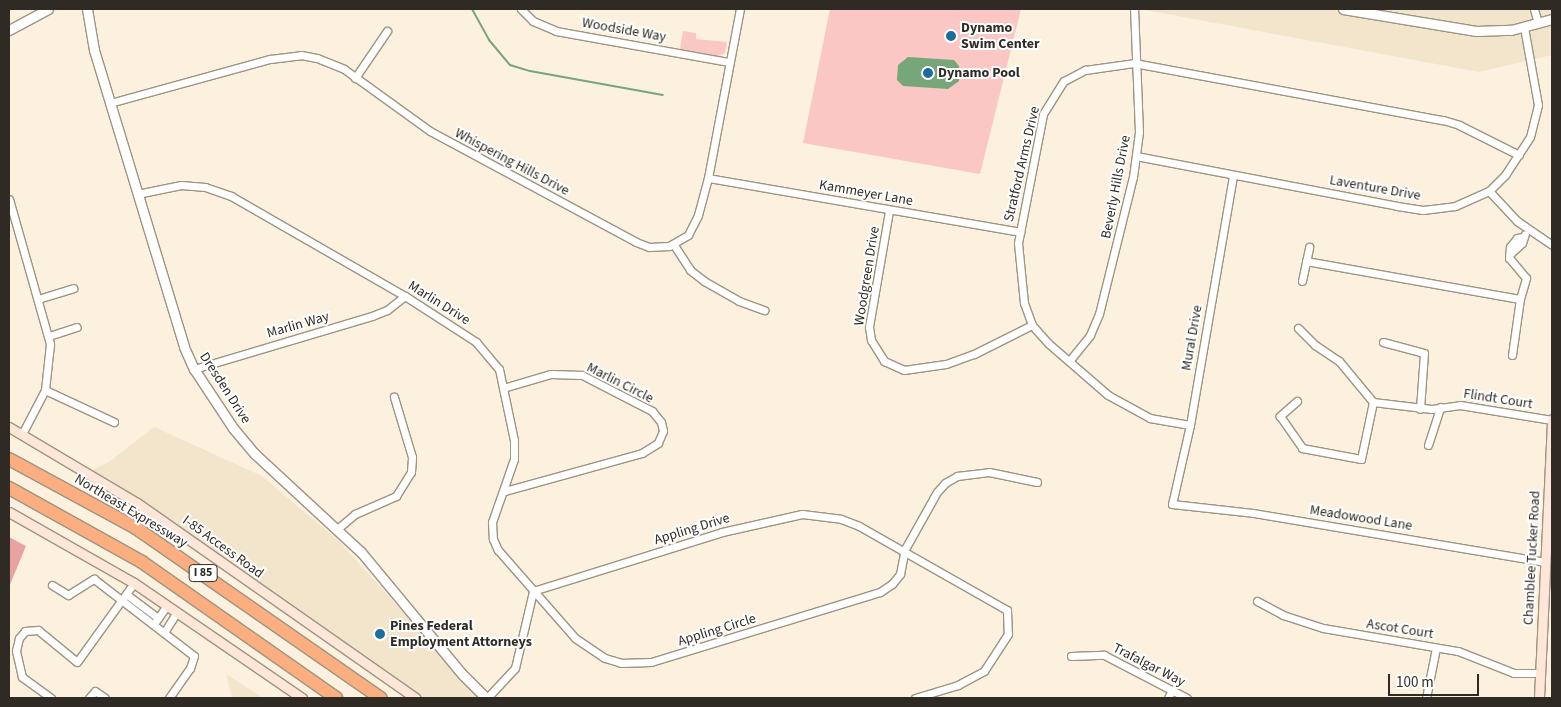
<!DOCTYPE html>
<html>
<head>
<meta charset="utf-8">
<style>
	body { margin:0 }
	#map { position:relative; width:1561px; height:707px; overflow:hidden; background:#fbf1de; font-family:"Source Sans 3",sans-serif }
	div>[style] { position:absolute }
	.built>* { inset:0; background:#f3e5cc }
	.green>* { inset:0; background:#fac7c5 }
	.forest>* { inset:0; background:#e8a2a2 }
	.water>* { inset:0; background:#76a679 }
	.stream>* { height:2px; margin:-1px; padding:0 1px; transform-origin:1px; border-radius:1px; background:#76a679 }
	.roads { filter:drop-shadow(1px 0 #9d9482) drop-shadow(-1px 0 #9d9482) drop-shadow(0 1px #9d9482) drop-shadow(0 -1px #9d9482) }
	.minor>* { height:7px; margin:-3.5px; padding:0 3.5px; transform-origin:3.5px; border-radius:3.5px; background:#fff }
	.tertiary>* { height:9px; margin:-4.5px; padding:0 4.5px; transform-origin:4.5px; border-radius:4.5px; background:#fff }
	.secondary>* { height:9px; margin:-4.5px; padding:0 4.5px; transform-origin:4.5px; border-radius:4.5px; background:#fee7d9 }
	.motorway>* { height:12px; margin:-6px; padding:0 6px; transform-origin:6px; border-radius:6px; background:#fbae80 }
	.dots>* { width:14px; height:14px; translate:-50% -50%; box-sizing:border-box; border:2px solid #fff; border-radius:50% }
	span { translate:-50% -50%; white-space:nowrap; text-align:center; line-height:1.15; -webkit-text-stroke:4px #fff; paint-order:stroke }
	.shield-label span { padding:1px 4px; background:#fff; border:1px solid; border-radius:4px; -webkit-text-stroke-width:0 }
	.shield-label { font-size:12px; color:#2f2b24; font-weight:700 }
	.poi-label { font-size:14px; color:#2f2b24; font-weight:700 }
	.left { translate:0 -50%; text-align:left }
	.street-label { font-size:14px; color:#2f2b24 }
	.frame { position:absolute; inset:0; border:10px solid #2f2b24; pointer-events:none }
	.scale { position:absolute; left:1388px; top:674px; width:91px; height:22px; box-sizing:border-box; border:2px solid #2f2b24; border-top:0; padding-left:6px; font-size:15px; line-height:18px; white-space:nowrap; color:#2f2b24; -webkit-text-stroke:4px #fff; paint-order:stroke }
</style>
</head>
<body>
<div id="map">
	<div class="built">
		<i style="clip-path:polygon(1140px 9px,1552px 9px,1552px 55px,1479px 72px)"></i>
		<i style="clip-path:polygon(154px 427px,262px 476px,339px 541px,409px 619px,490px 698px,414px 698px,86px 473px,109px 462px)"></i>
		<i style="clip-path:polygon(226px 674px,263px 698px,232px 698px)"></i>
	</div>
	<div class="green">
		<i style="clip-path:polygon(830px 9px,1021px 9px,980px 174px,803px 143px)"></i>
		<i style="clip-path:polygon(683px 31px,696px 33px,696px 39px,727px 42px,725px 53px,718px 56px,680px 49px)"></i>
	</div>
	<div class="forest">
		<i style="clip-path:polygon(9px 537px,26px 546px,9px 587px)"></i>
	</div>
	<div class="water">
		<i style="clip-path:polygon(908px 57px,954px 60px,959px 66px,959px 81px,948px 89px,903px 86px,897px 80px,898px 65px)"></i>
	</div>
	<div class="stream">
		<i style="left:472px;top:9px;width:35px;rotate:61deg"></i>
		<i style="left:489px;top:40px;width:33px;rotate:50deg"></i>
		<i style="left:510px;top:65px;width:21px;rotate:17deg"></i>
		<i style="left:530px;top:71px;width:135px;rotate:10.2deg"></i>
	</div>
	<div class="roads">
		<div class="minor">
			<i style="left:521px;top:9px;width:17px;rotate:45deg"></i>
			<i style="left:533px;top:21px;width:25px;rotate:23deg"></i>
			<i style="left:556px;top:31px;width:176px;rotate:10.2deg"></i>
			<i style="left:1534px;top:9px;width:15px;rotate:74deg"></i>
			<i style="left:355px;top:78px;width:57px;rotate:-55.8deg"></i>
			<i style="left:110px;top:103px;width:166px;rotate:-15.4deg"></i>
			<i style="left:270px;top:59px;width:31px;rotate:-7deg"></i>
			<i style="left:301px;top:55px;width:16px;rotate:11deg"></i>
			<i style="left:317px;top:58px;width:29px;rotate:22deg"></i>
			<i style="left:344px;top:69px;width:106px;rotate:35.8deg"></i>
			<i style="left:430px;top:131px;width:234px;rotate:28.3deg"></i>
			<i style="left:636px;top:242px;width:14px;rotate:21deg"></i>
			<i style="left:649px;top:247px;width:20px;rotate:-3deg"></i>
			<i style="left:669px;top:246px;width:22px;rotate:-30deg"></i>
			<i style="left:688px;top:235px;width:22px;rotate:-63deg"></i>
			<i style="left:698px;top:215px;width:38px;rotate:-75deg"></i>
			<i style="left:708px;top:178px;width:172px;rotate:-79.3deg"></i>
			<i style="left:1136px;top:156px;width:266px;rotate:10.8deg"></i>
			<i style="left:1397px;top:206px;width:26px;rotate:9deg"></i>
			<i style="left:1423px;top:210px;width:32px;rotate:-7deg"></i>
			<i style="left:1455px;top:206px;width:37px;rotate:-24deg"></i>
			<i style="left:1489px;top:191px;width:23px;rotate:-45deg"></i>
			<i style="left:1505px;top:175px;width:45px;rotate:-56.7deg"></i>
			<i style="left:1530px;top:137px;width:33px;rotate:-76deg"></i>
			<i style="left:1538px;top:105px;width:79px;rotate:-100.2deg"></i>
			<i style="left:1233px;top:176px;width:253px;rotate:99.8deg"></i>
			<i style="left:1190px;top:425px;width:81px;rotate:102.8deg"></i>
			<i style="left:1172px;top:504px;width:81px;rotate:6.3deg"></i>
			<i style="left:1253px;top:513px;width:296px;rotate:9.5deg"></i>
			<i style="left:708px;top:178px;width:317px;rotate:9.8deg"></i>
			<i style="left:1489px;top:191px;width:41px;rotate:47deg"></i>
			<i style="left:1517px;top:221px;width:42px;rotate:34.4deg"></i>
			<i style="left:137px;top:194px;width:45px;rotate:-11.6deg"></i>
			<i style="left:181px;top:185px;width:24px;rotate:5deg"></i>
			<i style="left:205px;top:187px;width:28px;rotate:19deg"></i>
			<i style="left:231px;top:196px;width:201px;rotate:29.9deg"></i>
			<i style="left:405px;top:296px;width:85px;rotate:32.9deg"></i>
			<i style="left:476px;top:342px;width:35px;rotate:50deg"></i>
			<i style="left:499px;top:369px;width:73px;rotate:78.1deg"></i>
			<i style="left:514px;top:440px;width:19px;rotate:90deg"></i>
			<i style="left:514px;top:459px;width:67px;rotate:109.2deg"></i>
			<i style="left:492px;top:522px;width:17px;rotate:87deg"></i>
			<i style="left:493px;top:539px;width:12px;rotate:66deg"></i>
			<i style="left:498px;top:550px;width:117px;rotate:48.8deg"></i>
			<i style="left:575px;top:638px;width:36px;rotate:34deg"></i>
			<i style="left:605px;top:658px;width:17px;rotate:17deg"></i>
			<i style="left:621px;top:663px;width:30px;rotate:-2deg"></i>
			<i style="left:651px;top:662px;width:239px;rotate:-17deg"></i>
			<i style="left:880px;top:592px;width:14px;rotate:-34deg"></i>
			<i style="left:892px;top:584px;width:13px;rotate:-51deg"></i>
			<i style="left:900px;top:574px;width:25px;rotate:-79deg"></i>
			<i style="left:905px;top:549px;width:65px;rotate:-60.7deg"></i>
			<i style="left:937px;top:492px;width:12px;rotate:-48deg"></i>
			<i style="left:945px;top:483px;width:14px;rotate:-30deg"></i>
			<i style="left:957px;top:476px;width:32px;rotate:-7deg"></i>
			<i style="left:989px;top:472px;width:49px;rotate:11.8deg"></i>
			<i style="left:9px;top:199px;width:151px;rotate:74.2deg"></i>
			<i style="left:50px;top:344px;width:46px;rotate:96.2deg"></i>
			<i style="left:45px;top:390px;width:50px;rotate:117.6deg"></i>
			<i style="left:889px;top:211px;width:118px;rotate:99.8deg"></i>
			<i style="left:869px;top:327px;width:13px;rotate:81deg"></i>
			<i style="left:871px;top:340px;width:25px;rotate:58deg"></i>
			<i style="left:884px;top:361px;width:22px;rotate:24deg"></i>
			<i style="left:904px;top:370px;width:42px;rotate:-8.1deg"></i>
			<i style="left:946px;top:364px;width:30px;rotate:-20deg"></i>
			<i style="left:974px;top:354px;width:65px;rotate:-26.6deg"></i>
			<i style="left:674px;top:245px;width:30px;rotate:57deg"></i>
			<i style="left:690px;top:270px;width:18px;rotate:38deg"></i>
			<i style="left:704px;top:281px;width:40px;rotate:29.7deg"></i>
			<i style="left:739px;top:301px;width:27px;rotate:20deg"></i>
			<i style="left:1510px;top:254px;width:16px;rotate:-43deg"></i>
			<i style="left:1522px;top:243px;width:9px;rotate:-72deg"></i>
			<i style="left:1306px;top:261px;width:217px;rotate:10.1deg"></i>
			<i style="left:1520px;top:299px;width:22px;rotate:-74deg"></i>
			<i style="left:1526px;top:278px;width:26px;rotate:-130deg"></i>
			<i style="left:1509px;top:258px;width:11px;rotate:-85deg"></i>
			<i style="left:1510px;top:247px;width:11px;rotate:-52deg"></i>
			<i style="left:1517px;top:238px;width:6px;rotate:-9deg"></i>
			<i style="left:1302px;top:281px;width:35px;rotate:-78deg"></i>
			<i style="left:38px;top:299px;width:37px;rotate:-17deg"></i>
			<i style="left:1298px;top:328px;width:24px;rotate:45deg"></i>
			<i style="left:1315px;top:345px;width:29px;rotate:34deg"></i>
			<i style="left:1339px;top:361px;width:53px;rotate:50.3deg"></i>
			<i style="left:49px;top:336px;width:29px;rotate:-18deg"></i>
			<i style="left:1383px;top:342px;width:42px;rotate:15deg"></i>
			<i style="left:1424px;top:353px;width:56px;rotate:94.1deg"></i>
			<i style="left:1512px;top:355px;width:57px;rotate:-81.9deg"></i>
			<i style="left:1070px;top:360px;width:32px;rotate:-51deg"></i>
			<i style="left:1090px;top:335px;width:23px;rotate:-67deg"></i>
			<i style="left:1099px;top:314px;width:141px;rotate:-76.1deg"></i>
			<i style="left:1133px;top:177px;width:45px;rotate:-82.4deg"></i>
			<i style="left:1139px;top:132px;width:123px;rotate:-92.3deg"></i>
			<i style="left:194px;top:369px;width:186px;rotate:-16.6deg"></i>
			<i style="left:372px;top:316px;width:16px;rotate:-22deg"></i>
			<i style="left:387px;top:310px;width:23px;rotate:-38deg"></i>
			<i style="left:503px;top:388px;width:50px;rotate:-16.3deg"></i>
			<i style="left:551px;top:374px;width:31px;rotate:2deg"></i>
			<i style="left:582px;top:375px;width:79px;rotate:27.2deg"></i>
			<i style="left:652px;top:411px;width:14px;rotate:51deg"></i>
			<i style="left:661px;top:422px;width:9px;rotate:77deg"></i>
			<i style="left:663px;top:431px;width:13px;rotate:113deg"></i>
			<i style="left:658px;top:443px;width:19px;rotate:148deg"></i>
			<i style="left:642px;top:453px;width:142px;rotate:164.5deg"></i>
			<i style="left:45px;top:390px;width:76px;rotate:24.9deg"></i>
			<i style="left:1297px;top:401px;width:23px;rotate:139deg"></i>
			<i style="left:1280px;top:416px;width:39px;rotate:55deg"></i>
			<i style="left:1302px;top:448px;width:60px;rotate:10.6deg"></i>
			<i style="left:1361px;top:459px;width:58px;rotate:-78.1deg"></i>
			<i style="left:1373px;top:402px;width:59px;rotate:6.8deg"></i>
			<i style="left:1432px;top:409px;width:28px;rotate:-8deg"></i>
			<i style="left:1460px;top:405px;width:93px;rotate:9.3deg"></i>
			<i style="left:1190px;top:425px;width:41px;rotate:-170.1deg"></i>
			<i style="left:1150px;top:418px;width:48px;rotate:-151.3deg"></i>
			<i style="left:1108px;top:395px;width:79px;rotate:-139.1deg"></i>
			<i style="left:1048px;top:343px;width:24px;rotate:-132deg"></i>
			<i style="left:1032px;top:325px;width:23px;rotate:-110deg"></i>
			<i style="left:1024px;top:303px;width:60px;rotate:-95.7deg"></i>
			<i style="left:1018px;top:243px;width:131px;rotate:-79deg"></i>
			<i style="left:1043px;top:114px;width:39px;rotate:-58deg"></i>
			<i style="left:1064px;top:81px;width:24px;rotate:-28deg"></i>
			<i style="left:1085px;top:70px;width:49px;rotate:-8.1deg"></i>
			<i style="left:1134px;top:63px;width:314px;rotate:10.5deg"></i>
			<i style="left:1443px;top:120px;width:17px;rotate:17deg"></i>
			<i style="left:1459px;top:125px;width:67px;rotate:26.6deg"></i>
			<i style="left:1428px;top:445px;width:40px;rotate:-72deg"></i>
			<i style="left:336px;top:530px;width:25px;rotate:-40deg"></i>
			<i style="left:355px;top:514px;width:45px;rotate:-23.7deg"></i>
			<i style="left:396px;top:496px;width:28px;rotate:-58deg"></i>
			<i style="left:411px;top:472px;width:15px;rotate:-86deg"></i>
			<i style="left:412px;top:457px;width:63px;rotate:-106.7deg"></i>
			<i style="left:52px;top:585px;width:19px;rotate:32deg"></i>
			<i style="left:68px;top:595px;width:31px;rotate:-32deg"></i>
			<i style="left:94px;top:579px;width:126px;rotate:37.6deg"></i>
			<i style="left:194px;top:656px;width:13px;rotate:108deg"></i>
			<i style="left:190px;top:668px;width:37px;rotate:125deg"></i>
			<i style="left:126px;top:594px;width:40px;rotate:37deg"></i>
			<i style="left:1257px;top:601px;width:30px;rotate:28deg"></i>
			<i style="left:1283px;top:615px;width:42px;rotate:18deg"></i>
			<i style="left:1323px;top:628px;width:137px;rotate:9.7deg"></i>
			<i style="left:1458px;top:651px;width:60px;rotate:21.4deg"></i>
			<i style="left:1514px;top:673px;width:26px"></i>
			<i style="left:156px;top:621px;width:19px;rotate:-55deg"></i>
			<i style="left:165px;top:631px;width:22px;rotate:-58deg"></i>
			<i style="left:1071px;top:656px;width:33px;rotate:-2deg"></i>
			<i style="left:1104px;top:655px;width:93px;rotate:27.4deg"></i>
			<i style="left:51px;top:698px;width:36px;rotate:-144deg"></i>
			<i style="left:22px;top:677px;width:27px;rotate:-103deg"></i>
			<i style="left:16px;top:651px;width:13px;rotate:-77deg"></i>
			<i style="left:19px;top:638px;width:9px;rotate:-49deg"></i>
			<i style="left:25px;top:631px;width:13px;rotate:-4deg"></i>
			<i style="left:38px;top:630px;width:50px;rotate:39.4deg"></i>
			<i style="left:77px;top:662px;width:97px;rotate:-54.2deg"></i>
			<i style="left:89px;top:698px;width:9px;rotate:-49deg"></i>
			<i style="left:95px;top:691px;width:12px;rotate:35deg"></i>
			<i style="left:487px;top:698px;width:41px;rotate:-47deg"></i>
			<i style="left:515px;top:668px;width:79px;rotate:-76.8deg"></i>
			<i style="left:533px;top:591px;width:198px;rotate:-17.3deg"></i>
			<i style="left:722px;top:532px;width:82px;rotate:-12.7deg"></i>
			<i style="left:802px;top:514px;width:39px;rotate:7deg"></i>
			<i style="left:841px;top:519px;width:19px;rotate:21deg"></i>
			<i style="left:859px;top:526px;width:170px;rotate:29.6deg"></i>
			<i style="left:1007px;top:610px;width:24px;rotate:88deg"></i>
			<i style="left:1008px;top:634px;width:44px;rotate:123deg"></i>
			<i style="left:984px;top:671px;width:30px;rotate:152deg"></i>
			<i style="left:958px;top:685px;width:45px;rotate:163.2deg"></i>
			<i style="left:1168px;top:698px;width:9px;rotate:-63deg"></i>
			<i style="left:1426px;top:698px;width:51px;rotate:-78.7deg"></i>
		</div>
		<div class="tertiary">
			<i style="left:87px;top:9px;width:42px;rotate:80.3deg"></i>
			<i style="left:94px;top:50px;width:310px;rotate:73.1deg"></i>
			<i style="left:184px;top:347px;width:24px;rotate:66deg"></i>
			<i style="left:194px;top:369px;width:71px;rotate:56.5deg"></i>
			<i style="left:233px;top:428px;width:34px;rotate:50deg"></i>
			<i style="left:255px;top:454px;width:144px;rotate:42.8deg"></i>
			<i style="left:361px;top:552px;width:158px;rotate:50.4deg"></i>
			<i style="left:462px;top:674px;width:34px;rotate:45deg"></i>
			<i style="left:1343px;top:9px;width:135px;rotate:9.4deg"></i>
			<i style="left:1476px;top:31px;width:35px;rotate:-2deg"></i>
			<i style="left:1511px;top:30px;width:42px;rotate:-15deg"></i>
			<i style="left:9px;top:30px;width:44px;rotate:-28.3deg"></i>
		</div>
		<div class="secondary">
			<i style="left:9px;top:427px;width:149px;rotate:30.7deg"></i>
			<i style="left:137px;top:503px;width:340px;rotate:35deg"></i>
			<i style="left:9px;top:512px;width:144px;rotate:29.6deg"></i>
			<i style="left:134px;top:583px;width:204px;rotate:34.4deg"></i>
			<i style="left:1539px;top:698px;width:279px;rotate:-87.3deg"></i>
		</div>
		<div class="motorway">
			<i style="left:9px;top:459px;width:145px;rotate:28.5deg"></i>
			<i style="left:136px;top:528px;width:298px;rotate:34.8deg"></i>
			<i style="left:9px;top:488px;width:152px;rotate:29.1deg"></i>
			<i style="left:142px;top:562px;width:237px;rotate:35deg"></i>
		</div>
	</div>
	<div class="dots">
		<i style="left:951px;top:36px;background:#1b6d9e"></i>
		<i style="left:928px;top:73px;background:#1b6d9e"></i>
		<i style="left:380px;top:634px;background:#1b6d9e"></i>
	</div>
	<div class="shield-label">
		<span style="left:203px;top:573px">I 85</span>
	</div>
	<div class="poi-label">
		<span class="left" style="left:961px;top:36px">Dynamo<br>Swim Center</span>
		<span class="left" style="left:938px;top:73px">Dynamo Pool</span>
		<span class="left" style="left:390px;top:634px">Pines Federal<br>Employment Attorneys</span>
	</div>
	<div class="street-label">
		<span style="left:624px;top:30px;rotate:10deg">Woodside Way</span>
		<span style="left:512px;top:162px;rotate:28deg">Whispering Hills Drive</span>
		<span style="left:1022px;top:164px;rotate:-77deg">Stratford Arms Drive</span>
		<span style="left:1116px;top:187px;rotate:-79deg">Beverly Hills Drive</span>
		<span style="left:1375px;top:188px;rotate:10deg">Laventure Drive</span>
		<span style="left:866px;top:193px;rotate:10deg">Kammeyer Lane</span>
		<span style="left:867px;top:276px;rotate:-81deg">Woodgreen Drive</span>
		<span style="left:439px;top:303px;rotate:32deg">Marlin Drive</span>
		<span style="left:298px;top:325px;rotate:-16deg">Marlin Way</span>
		<span style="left:1192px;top:338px;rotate:-80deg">Mural Drive</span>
		<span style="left:620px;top:383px;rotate:27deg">Marlin Circle</span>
		<span style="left:225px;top:388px;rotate:57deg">Dresden Drive</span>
		<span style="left:1498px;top:399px;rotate:9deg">Flindt Court</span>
		<span style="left:131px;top:511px;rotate:31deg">Northeast Expressway</span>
		<span style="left:1361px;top:518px;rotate:9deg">Meadowood Lane</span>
		<span style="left:692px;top:529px;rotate:-17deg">Appling Drive</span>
		<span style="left:223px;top:547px;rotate:36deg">I-85 Access Road</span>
		<span style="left:1532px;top:558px;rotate:-87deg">Chamblee Tucker Road</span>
		<span style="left:1400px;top:629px;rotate:9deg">Ascot Court</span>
		<span style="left:717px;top:630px;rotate:-17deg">Appling Circle</span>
		<span style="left:1149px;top:665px;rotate:27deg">Trafalgar Way</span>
	</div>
	<div class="frame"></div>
	<div class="scale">100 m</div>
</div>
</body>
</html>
